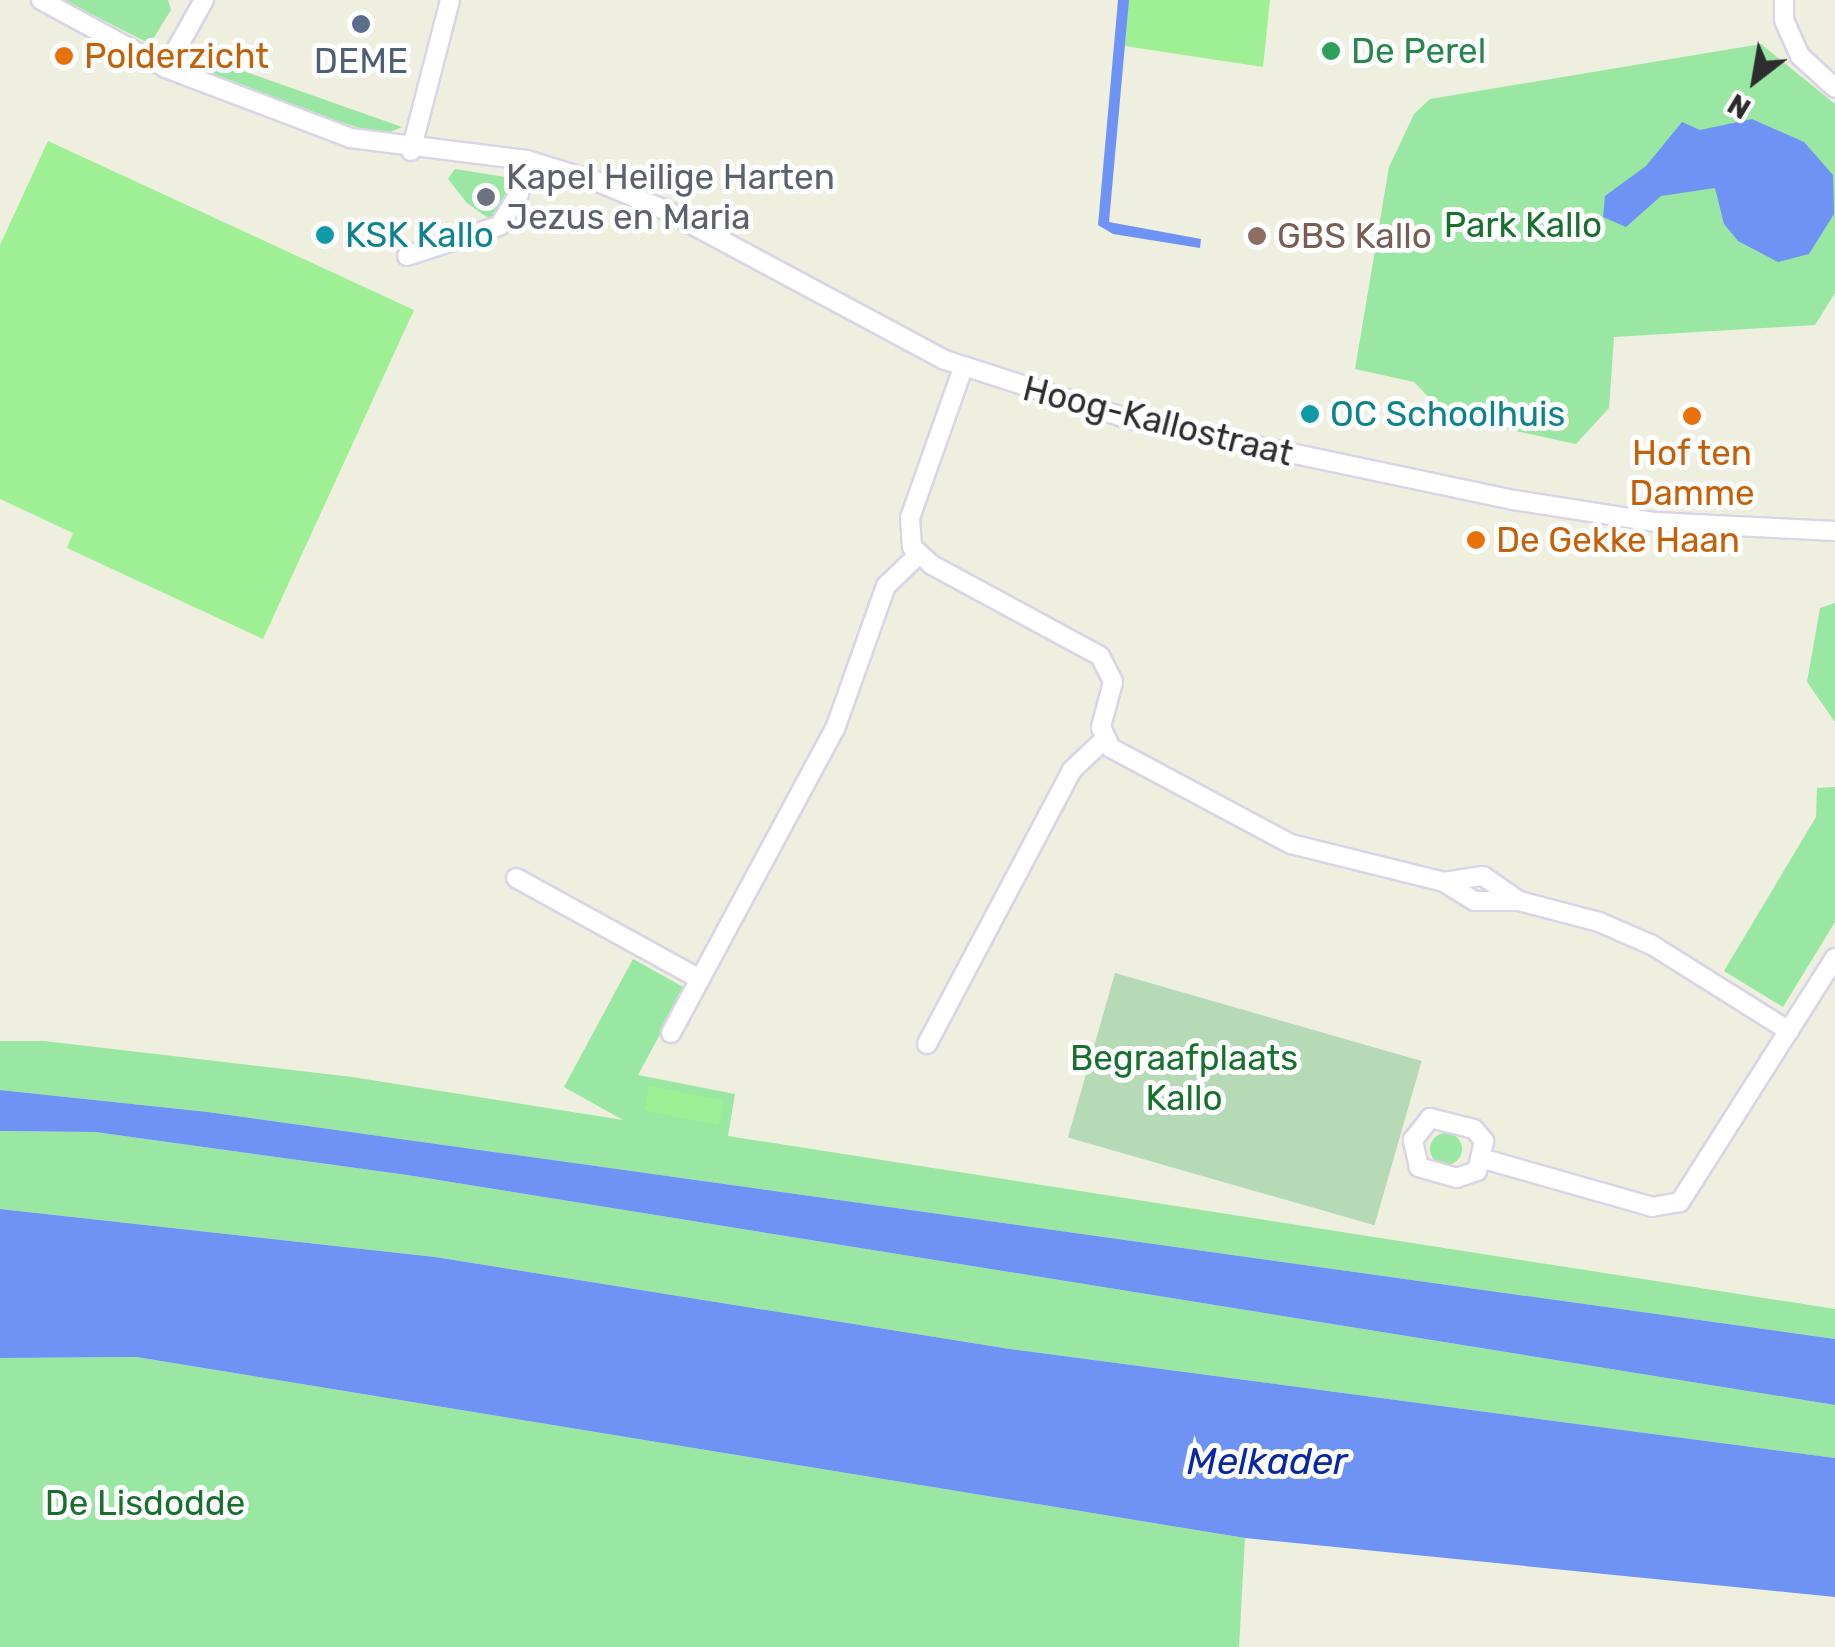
<!DOCTYPE html>
<html>
<head>
<meta charset="utf-8">
<style>
	body { margin:0 }
	#map { position:relative; width:1835px; height:1647px; overflow:hidden; background:#eeefdf; font-family:Rubik,sans-serif }
	div>[style] { position:absolute }
	.green>* { inset:0; background:#99e7a2 }
	.round { border-radius:50% }
	.cemetery>* { inset:0; background:#b6dab5; transform-origin:0 0 }
	.pitch>* { inset:0; background:#9fef95; transform-origin:0 0 }
	.water>* { inset:0; background:#6e93f5 }
	.roads { filter:drop-shadow(2px 0 #d9d4e6) drop-shadow(-2px 0 #d9d4e6) drop-shadow(0 2px #d9d4e6) drop-shadow(0 -2px #d9d4e6) }
	.street>* { height:18px; margin:-9px; padding:0 9px; transform-origin:9px; border-radius:9px; background:#fff }
	.dots>* { width:28px; height:28px; translate:-50% -50%; box-sizing:border-box; border:5px solid #fff; border-radius:50% }
	span { translate:-50% -50%; white-space:nowrap; text-align:center; line-height:1.15; -webkit-text-stroke:10px #fff; paint-order:stroke }
	.leisure-label { font-size:35px; color:#27864d }
	.left { translate:0 -50%; text-align:left }
	.food-label { font-size:35px; color:#c56008 }
	.service-label { font-size:35px; color:#4e5e75 }
	.worship-label { font-size:35px; color:#5b616d }
	.park-label { font-size:35px; color:#17702d }
	.culture-label { font-size:35px; color:#0d838f }
	.education-label { font-size:35px; color:#785e54 }
	.street-label { font-size:35px; color:#2d2d2d }
	.water-label { font-size:38px; color:#0727a7; font-style:italic }
	.north { position:absolute; left:1705px; top:30px; width:100px; height:100px; -webkit-text-stroke:8px #fff; paint-order:stroke; rotate:211deg; font-size:28px; font-weight:700; line-height:40px; text-align:center; color:#2d2d2d }
	.north::after { content:''; display:block; margin:auto; width:35px; height:45px; background:#2d2d2d; clip-path:polygon(50% 0,100% 100%,50% 72%,0 100%) }
</style>
</head>
<body>
<div id="map">
	<div class="green">
		<i style="clip-path:polygon(64px 0,168px 0,171px 10px,150px 44px)"></i>
		<i style="clip-path:polygon(1761px 44px,1835px 104px,1835px 293px,1815px 325px,1614px 337px,1609px 408px,1576px 444px,1447px 416px,1414px 382px,1355px 369px,1389px 167px,1414px 114px,1430px 99px)"></i>
		<i style="clip-path:polygon(212px 60px,402px 127px,383px 135px,288px 106px,213px 77px)"></i>
		<i style="clip-path:polygon(455px 169px,511px 178px,515px 184px,500px 212px,488px 218px,467px 203px,448px 179px)"></i>
		<i style="clip-path:polygon(1835px 603px,1835px 722px,1807px 682px,1820px 608px)"></i>
		<i style="clip-path:polygon(1835px 787px,1835px 922px,1783px 1007px,1724px 971px,1816px 817px,1817px 788px)"></i>
		<i style="clip-path:polygon(633px 959px,685px 988px,638px 1075px,735px 1094px,728px 1136px,1835px 1309px,1835px 1339px,208px 1112px,0 1090px,0 1041px,44px 1041px,352px 1077px,623px 1120px,564px 1087px)"></i>
		<i style="clip-path:polygon(0 1131px,95px 1132px,407px 1175px,1835px 1405px,1835px 1458px,1010px 1349px,435px 1257px,0 1209px)"></i>
		<i class="round" style="left:1430px;top:1133px;width:32px;height:32px"></i>
		<i style="clip-path:polygon(136px 1357px,1245px 1538px,1239px 1647px,0 1647px,0 1358px)"></i>
	</div>
	<div class="cemetery">
		<i style="left:1115px;top:973px;width:319px;height:171px;rotate:16deg"></i>
	</div>
	<div class="pitch">
		<i style="clip-path:polygon(1128px 0,1270px 0,1263px 67px,1125px 46px)"></i>
		<i style="clip-path:polygon(48px 141px,414px 310px,263px 639px,67px 548px,73px 533px,0 499px,0 245px)"></i>
		<i style="left:649px;top:1086px;width:76px;height:25px;rotate:11deg"></i>
	</div>
	<div class="water">
		<i style="clip-path:polygon(1118px 0,1129px 0,1109px 222px,1201px 239px,1200px 248px,1113px 234px,1098px 225px)"></i>
		<i style="clip-path:polygon(1752px 119px,1804px 142px,1833px 175px,1834px 214px,1809px 254px,1778px 262px,1738px 241px,1724px 224px,1715px 188px,1661px 196px,1626px 227px,1603px 217px,1605px 196px,1646px 166px,1682px 122px,1700px 130px)"></i>
		<i style="clip-path:polygon(0 1090px,208px 1112px,1835px 1339px,1835px 1405px,407px 1175px,95px 1132px,0 1131px)"></i>
		<i style="clip-path:polygon(0 1209px,435px 1257px,1010px 1349px,1835px 1458px,1835px 1597px,1245px 1538px,136px 1357px,0 1358px)"></i>
	</div>
	<div class="roads">
		<div class="street">
			<i style="left:41px;top:0;width:142px;rotate:28.5deg"></i>
			<i style="left:166px;top:68px;width:197px;rotate:20.8deg"></i>
			<i style="left:350px;top:138px;width:178px;rotate:7.1deg"></i>
			<i style="left:527px;top:160px;width:74px;rotate:17.2deg"></i>
			<i style="left:598px;top:182px;width:73px;rotate:22.7deg"></i>
			<i style="left:665px;top:210px;width:318px;rotate:28.2deg"></i>
			<i style="left:945px;top:360px;width:193px;rotate:17.8deg"></i>
			<i style="left:1129px;top:419px;width:393px;rotate:11.9deg"></i>
			<i style="left:1514px;top:500px;width:143px;rotate:8.9deg"></i>
			<i style="left:1655px;top:522px;width:180px;rotate:2.9deg"></i>
			<i style="left:1784px;top:0;width:20px;rotate:90deg"></i>
			<i style="left:1784px;top:20px;width:39px;rotate:66deg"></i>
			<i style="left:1800px;top:56px;width:47px;rotate:42.4deg"></i>
			<i style="left:166px;top:68px;width:78px;rotate:-60.8deg"></i>
			<i style="left:411px;top:151px;width:156px;rotate:-75.5deg"></i>
			<i style="left:407px;top:256px;width:97px;rotate:-18.1deg"></i>
			<i style="left:499px;top:226px;width:38px;rotate:-58deg"></i>
			<i style="left:519px;top:194px;width:35px;rotate:-77deg"></i>
			<i style="left:963px;top:368px;width:159px;rotate:109.5deg"></i>
			<i style="left:910px;top:518px;width:29px;rotate:86deg"></i>
			<i style="left:912px;top:547px;width:27px;rotate:42deg"></i>
			<i style="left:932px;top:565px;width:191px;rotate:28.4deg"></i>
			<i style="left:1100px;top:656px;width:29px;rotate:63deg"></i>
			<i style="left:1113px;top:682px;width:47px;rotate:104.9deg"></i>
			<i style="left:1101px;top:727px;width:23px;rotate:65deg"></i>
			<i style="left:1111px;top:748px;width:204px;rotate:28.1deg"></i>
			<i style="left:1291px;top:844px;width:158px;rotate:13.9deg"></i>
			<i style="left:1444px;top:882px;width:36px;rotate:32deg"></i>
			<i style="left:1475px;top:901px;width:44px"></i>
			<i style="left:1519px;top:901px;width:83px;rotate:14.7deg"></i>
			<i style="left:1599px;top:922px;width:58px;rotate:23.5deg"></i>
			<i style="left:1652px;top:945px;width:162px;rotate:32.1deg"></i>
			<i style="left:516px;top:878px;width:210px;rotate:28.8deg"></i>
			<i style="left:1444px;top:882px;width:39px;rotate:-9deg"></i>
			<i style="left:1483px;top:876px;width:44px;rotate:34.8deg"></i>
			<i style="left:671px;top:1033px;width:345px;rotate:-61.7deg"></i>
			<i style="left:835px;top:729px;width:152px;rotate:-70.4deg"></i>
			<i style="left:886px;top:586px;width:45px;rotate:-44.1deg"></i>
			<i style="left:927px;top:1044px;width:310px;rotate:-62.1deg"></i>
			<i style="left:1072px;top:770px;width:45px;rotate:-43.2deg"></i>
			<i style="left:1430px;top:1118px;width:45px;rotate:14deg"></i>
			<i style="left:1474px;top:1129px;width:16px;rotate:50deg"></i>
			<i style="left:1484px;top:1141px;width:31px;rotate:103deg"></i>
			<i style="left:1477px;top:1171px;width:21px;rotate:161deg"></i>
			<i style="left:1457px;top:1178px;width:40px;rotate:-164deg"></i>
			<i style="left:1419px;top:1167px;width:28px;rotate:-103deg"></i>
			<i style="left:1413px;top:1140px;width:28px;rotate:-52deg"></i>
			<i style="left:1484px;top:1159px;width:175px;rotate:15.9deg"></i>
			<i style="left:1652px;top:1207px;width:28px;rotate:-10deg"></i>
			<i style="left:1680px;top:1202px;width:289px;rotate:-57.6deg"></i>
		</div>
	</div>
	<div class="dots">
		<i style="left:361px;top:24px;background:#5c6f8a"></i>
		<i style="left:1331px;top:51px;background:#2e9e5b"></i>
		<i style="left:64px;top:56px;background:#e8710a"></i>
		<i style="left:486px;top:197px;background:#6b7280"></i>
		<i style="left:325px;top:235px;background:#0f9aa8"></i>
		<i style="left:1257px;top:236px;background:#8d6e63"></i>
		<i style="left:1310px;top:414px;background:#0f9aa8"></i>
		<i style="left:1692px;top:416px;background:#e8710a"></i>
		<i style="left:1476px;top:540px;background:#e8710a"></i>
	</div>
	<div class="leisure-label">
		<span class="left" style="left:1351px;top:51px">De Perel</span>
	</div>
	<div class="food-label">
		<span class="left" style="left:84px;top:56px">Polderzicht</span>
		<span style="left:1692px;top:473px">Hof ten<br>Damme</span>
		<span class="left" style="left:1496px;top:540px">De Gekke Haan</span>
	</div>
	<div class="service-label">
		<span style="left:361px;top:61px">DEME</span>
	</div>
	<div class="worship-label">
		<span class="left" style="left:506px;top:197px">Kapel Heilige Harten<br>Jezus en Maria</span>
	</div>
	<div class="park-label">
		<span style="left:1523px;top:225px">Park Kallo</span>
		<span style="left:1184px;top:1078px">Begraafplaats<br>Kallo</span>
		<span style="left:145px;top:1503px">De Lisdodde</span>
	</div>
	<div class="culture-label">
		<span class="left" style="left:345px;top:235px">KSK Kallo</span>
		<span class="left" style="left:1330px;top:414px">OC Schoolhuis</span>
	</div>
	<div class="education-label">
		<span class="left" style="left:1277px;top:236px">GBS Kallo</span>
	</div>
	<div class="street-label">
		<span style="left:1158px;top:421px;rotate:14deg">Hoog-Kallostraat</span>
	</div>
	<div class="water-label">
		<span style="left:1267px;top:1462px">Melkader</span>
	</div>
	<div class="north">N</div>
</div>
</body>
</html>
